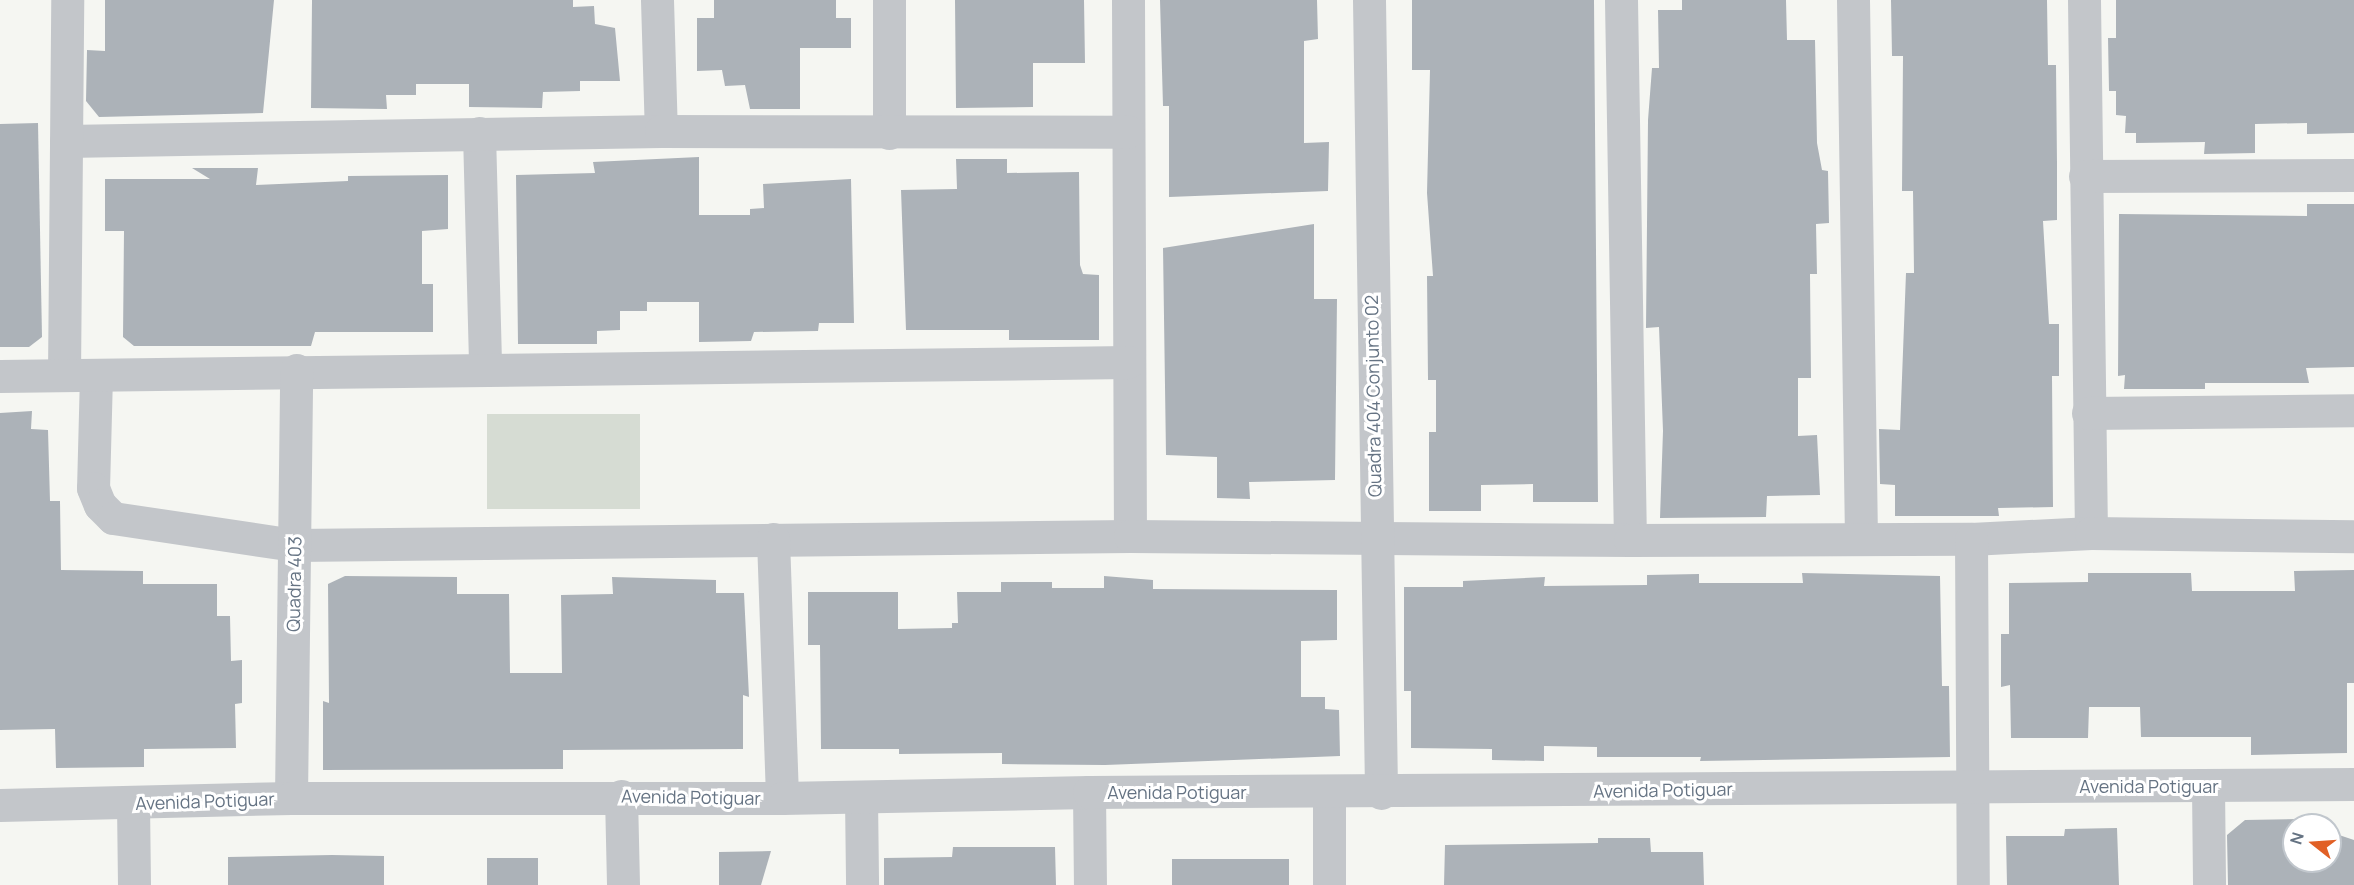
<!DOCTYPE html>
<html>
<head>
<meta charset="utf-8">
<style>
	body { margin:0 }
	#map { position:relative; width:2354px; height:885px; overflow:hidden; background:#f5f6f2; font-family:Manrope,sans-serif }
	div>[style] { position:absolute }
	.green>* { inset:0; background:#d6dcd3; transform-origin:0 0 }
	.building>* { inset:0; background:#acb2b8; transform-origin:0 0 }
	.minor>* { height:33px; margin:-16.5px; padding:0 16.5px; transform-origin:16.5px; border-radius:16.5px; background:#c3c6ca }
	.tertiary>* { height:33px; margin:-16.5px; padding:0 16.5px; transform-origin:16.5px; border-radius:16.5px; background:#c3c6ca }
	span { translate:-50% -50%; white-space:nowrap; text-align:center; line-height:1.15; -webkit-text-stroke:6px #fff; paint-order:stroke }
	.street-label { font-size:18px; color:#657383 }
	.north { position:absolute; left:2282px; top:813px; width:60px; height:60px; box-sizing:border-box; background:#fff; border:2px solid #c1c7cd; border-radius:50%; rotate:287deg; font-size:16px; font-weight:700; line-height:24px; text-align:center; color:#657383 }
	.north::after { content:''; display:block; margin:auto; width:21px; height:27px; background:#e16026; clip-path:polygon(50% 0,100% 100%,50% 72%,0 100%) }
</style>
</head>
<body>
<div id="map">
	<div class="green">
		<i style="left:640px;top:414px;width:95px;height:153px;rotate:90deg"></i>
	</div>
	<div class="building">
		<i style="clip-path:polygon(105px 0,274px 0,263px 113px,99px 117px,86px 101px,87px 50px,105px 51px)"></i>
		<i style="clip-path:polygon(312px 0,573px 0,573px 7px,594px 6px,595px 24px,615px 28px,620px 81px,580px 81px,580px 91px,543px 92px,542px 108px,469px 107px,469px 84px,416px 84px,416px 95px,386px 95px,387px 109px,311px 108px)"></i>
		<i style="clip-path:polygon(714px 0,836px 0,836px 18px,851px 18px,851px 48px,800px 48px,800px 109px,750px 109px,745px 85px,725px 86px,722px 70px,697px 71px,697px 18px,714px 18px)"></i>
		<i style="clip-path:polygon(955px 0,1084px 0,1085px 63px,1033px 63px,1033px 107px,956px 108px)"></i>
		<i style="clip-path:polygon(1160px 0,1317px 0,1318px 39px,1304px 41px,1304px 143px,1329px 142px,1328px 191px,1169px 197px,1169px 106px,1163px 106px)"></i>
		<i style="clip-path:polygon(1412px 0,1594px 0,1598px 502px,1533px 502px,1533px 484px,1481px 485px,1481px 511px,1429px 511px,1429px 432px,1436px 432px,1436px 380px,1428px 380px,1427px 276px,1433px 276px,1427px 193px,1430px 70px,1412px 70px)"></i>
		<i style="clip-path:polygon(1682px 0,1786px 0,1787px 40px,1815px 40px,1817px 143px,1822px 170px,1828px 171px,1829px 223px,1816px 224px,1817px 274px,1810px 274px,1811px 378px,1798px 378px,1798px 436px,1817px 435px,1820px 495px,1767px 496px,1766px 517px,1660px 518px,1663px 431px,1659px 327px,1646px 328px,1648px 120px,1652px 68px,1659px 68px,1658px 10px,1682px 10px)"></i>
		<i style="clip-path:polygon(1891px 0,2047px 0,2048px 65px,2056px 65px,2057px 164px,2057px 220px,2043px 221px,2049px 324px,2059px 324px,2059px 376px,2052px 376px,2053px 507px,1998px 508px,1999px 516px,1895px 516px,1895px 485px,1880px 484px,1879px 429px,1900px 430px,1906px 273px,1914px 273px,1913px 191px,1902px 191px,1903px 56px,1892px 56px)"></i>
		<i style="clip-path:polygon(2116px 0,2354px 0,2354px 133px,2307px 134px,2307px 123px,2255px 124px,2255px 153px,2204px 154px,2205px 142px,2136px 143px,2136px 133px,2125px 133px,2126px 116px,2116px 115px,2116px 91px,2109px 91px,2108px 38px,2116px 38px)"></i>
		<i style="clip-path:polygon(38px 123px,42px 337px,29px 347px,0 347px,0 124px)"></i>
		<i style="clip-path:polygon(699px 157px,699px 215px,750px 215px,750px 209px,764px 208px,763px 184px,851px 179px,854px 323px,819px 323px,818px 331px,754px 332px,751px 341px,699px 342px,699px 302px,647px 302px,647px 311px,620px 311px,620px 330px,597px 331px,597px 344px,518px 344px,516px 175px,595px 173px,593px 162px)"></i>
		<i style="clip-path:polygon(956px 159px,1007px 159px,1007px 173px,1079px 172px,1080px 265px,1083px 274px,1099px 275px,1099px 340px,1009px 340px,1009px 330px,906px 330px,901px 190px,957px 189px)"></i>
		<i style="clip-path:polygon(192px 168px,258px 168px,256px 185px,348px 181px,348px 176px,448px 175px,448px 229px,422px 231px,422px 284px,433px 284px,433px 332px,315px 332px,311px 346px,134px 346px,123px 337px,124px 231px,105px 231px,105px 179px,210px 179px)"></i>
		<i style="clip-path:polygon(2307px 204px,2354px 204px,2354px 367px,2306px 368px,2309px 383px,2205px 383px,2205px 389px,2124px 389px,2125px 375px,2118px 376px,2119px 214px,2307px 216px)"></i>
		<i style="clip-path:polygon(1314px 224px,1314px 299px,1337px 299px,1335px 480px,1249px 482px,1250px 499px,1217px 498px,1217px 457px,1166px 455px,1163px 248px)"></i>
		<i style="clip-path:polygon(32px 411px,31px 429px,48px 430px,50px 501px,60px 501px,61px 570px,143px 571px,143px 584px,217px 584px,217px 616px,230px 616px,231px 661px,242px 660px,242px 703px,235px 704px,236px 748px,144px 749px,144px 767px,56px 768px,55px 729px,0 730px,0 413px)"></i>
		<i style="clip-path:polygon(2354px 570px,2354px 683px,2347px 683px,2347px 753px,2251px 755px,2251px 737px,2141px 737px,2140px 707px,2089px 707px,2088px 738px,2011px 738px,2010px 685px,2001px 687px,2001px 634px,2009px 634px,2009px 583px,2088px 582px,2088px 573px,2191px 573px,2192px 591px,2295px 591px,2294px 571px)"></i>
		<i style="clip-path:polygon(1802px 573px,1940px 576px,1942px 686px,1949px 686px,1950px 757px,1700px 761px,1701px 757px,1597px 757px,1597px 747px,1544px 746px,1544px 761px,1492px 760px,1492px 749px,1411px 748px,1411px 691px,1404px 691px,1404px 587px,1463px 587px,1463px 581px,1545px 577px,1544px 586px,1647px 585px,1647px 575px,1699px 574px,1699px 583px,1803px 583px)"></i>
		<i style="clip-path:polygon(345px 576px,457px 577px,457px 594px,509px 594px,510px 673px,562px 673px,561px 595px,613px 594px,612px 577px,716px 580px,716px 593px,744px 593px,749px 697px,743px 695px,743px 749px,563px 750px,563px 769px,323px 770px,323px 701px,329px 703px,328px 584px)"></i>
		<i style="clip-path:polygon(1104px 576px,1153px 580px,1153px 589px,1337px 590px,1337px 640px,1301px 641px,1301px 697px,1325px 697px,1325px 709px,1339px 710px,1340px 756px,1105px 765px,1002px 764px,1002px 753px,899px 754px,899px 749px,821px 749px,820px 645px,808px 645px,808px 592px,898px 592px,898px 629px,952px 628px,952px 623px,958px 623px,957px 592px,1001px 592px,1001px 582px,1052px 582px,1052px 588px,1104px 588px)"></i>
		<i style="clip-path:polygon(2300px 819px,2306px 825px,2294px 825px,2294px 861px,2330px 861px,2330px 832px,2354px 840px,2354px 885px,2228px 885px,2227px 835px,2245px 820px)"></i>
		<i style="clip-path:polygon(2117px 828px,2119px 885px,2007px 885px,2006px 836px,2064px 836px,2065px 829px)"></i>
		<i style="clip-path:polygon(1598px 838px,1650px 838px,1651px 852px,1703px 852px,1704px 885px,1444px 885px,1445px 845px,1598px 843px)"></i>
		<i style="clip-path:polygon(953px 847px,1055px 847px,1056px 885px,884px 885px,884px 858px,952px 857px)"></i>
		<i style="clip-path:polygon(771px 851px,761px 885px,719px 885px,719px 852px)"></i>
		<i style="clip-path:polygon(332px 855px,384px 856px,384px 885px,228px 885px,228px 857px)"></i>
		<i style="left:538px;top:858px;width:27px;height:51px;rotate:90deg"></i>
		<i style="left:1172px;top:859px;width:117px;height:26px"></i>
	</div>
	<div class="minor">
		<i style="left:657px;top:0;width:131px;rotate:88.3deg"></i>
		<i style="left:889px;top:0;width:133px;rotate:90deg"></i>
		<i style="left:1128px;top:0;width:536px;rotate:89.79deg"></i>
		<i style="left:1621px;top:0;width:540px;rotate:89.05deg"></i>
		<i style="left:1853px;top:0;width:537px;rotate:89.15deg"></i>
		<i style="left:2084px;top:0;width:533px;rotate:89.25deg"></i>
		<i style="left:479px;top:133px;width:236px;rotate:88.5deg"></i>
		<i style="left:66px;top:141px;width:595px;rotate:-0.96deg"></i>
		<i style="left:661px;top:131px;width:467px;rotate:0.1deg"></i>
		<i style="left:2085px;top:176px;width:269px;rotate:-0.2deg"></i>
		<i style="left:64px;top:375px;width:375px;rotate:-89.5deg"></i>
		<i style="left:96px;top:375px;width:113px;rotate:91.5deg"></i>
		<i style="left:93px;top:488px;width:18px;rotate:68deg"></i>
		<i style="left:100px;top:505px;width:18px;rotate:45deg"></i>
		<i style="left:113px;top:518px;width:183px;rotate:8.5deg"></i>
		<i style="left:294px;top:545px;width:836px;rotate:-0.62deg"></i>
		<i style="left:1130px;top:536px;width:500px;rotate:0.46deg"></i>
		<i style="left:1630px;top:540px;width:341px;rotate:-0.2deg"></i>
		<i style="left:1971px;top:539px;width:120px;rotate:-2.9deg"></i>
		<i style="left:2091px;top:533px;width:263px;rotate:0.7deg"></i>
		<i style="left:0;top:376px;width:1128px;rotate:-0.71deg"></i>
		<i style="left:2088px;top:413px;width:266px;rotate:-0.6deg"></i>
		<i style="left:773px;top:539px;width:259px;rotate:88deg"></i>
		<i style="left:1971px;top:539px;width:346px;rotate:89.7deg"></i>
		<i style="left:2208px;top:786px;width:99px;rotate:89.4deg"></i>
		<i style="left:1089px;top:792px;width:93px;rotate:89.4deg"></i>
		<i style="left:1329px;top:792px;width:93px;rotate:90deg"></i>
		<i style="left:621px;top:796px;width:89px;rotate:88.7deg"></i>
		<i style="left:861px;top:797px;width:88px;rotate:89.3deg"></i>
		<i style="left:291px;top:798px;width:428px;rotate:-89.3deg"></i>
	</div>
	<div class="tertiary">
		<i style="left:1369px;top:0;width:793px;rotate:89.13deg"></i>
		<i style="left:133px;top:803px;width:82px;rotate:89.3deg"></i>
		<i style="left:0;top:805px;width:291px;rotate:-1.4deg"></i>
		<i style="left:291px;top:798px;width:491px"></i>
		<i style="left:782px;top:798px;width:307px;rotate:-1.1deg"></i>
		<i style="left:1089px;top:792px;width:1265px;rotate:-0.36deg"></i>
	</div>
	<div class="street-label">
		<span style="left:1373px;top:396px;rotate:-91deg">Quadra 404 Conjunto 02</span>
		<span style="left:294px;top:584px;rotate:-89deg">Quadra 403</span>
		<span style="left:2149px;top:786px">Avenida Potiguar</span>
		<span style="left:1663px;top:790px;rotate:-1deg">Avenida Potiguar</span>
		<span style="left:1177px;top:792px">Avenida Potiguar</span>
		<span style="left:691px;top:797px;rotate:1deg">Avenida Potiguar</span>
		<span style="left:205px;top:801px;rotate:-2deg">Avenida Potiguar</span>
	</div>
	<div class="north">N</div>
</div>
</body>
</html>
